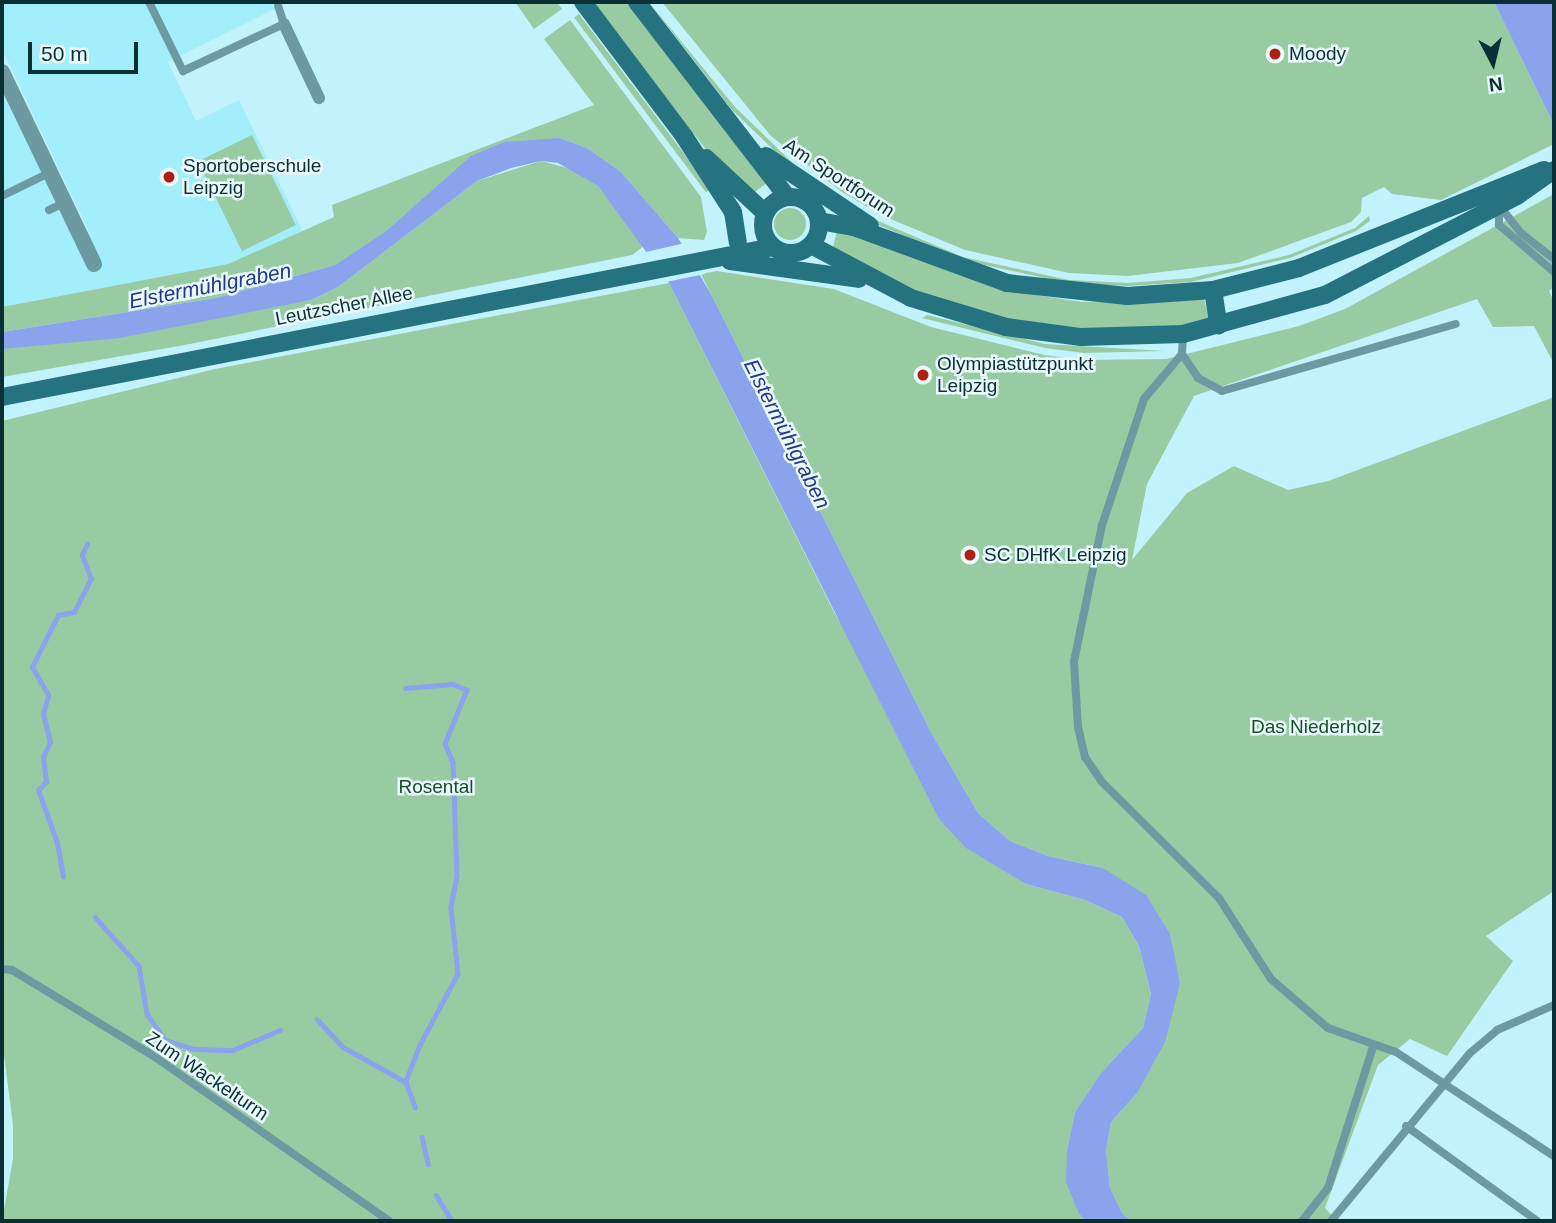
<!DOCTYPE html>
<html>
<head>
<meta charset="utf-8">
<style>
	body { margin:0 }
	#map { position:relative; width:1556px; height:1223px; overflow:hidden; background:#c2f2fb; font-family:Helvetica,sans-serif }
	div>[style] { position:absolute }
	.built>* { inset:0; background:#a3eefb }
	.green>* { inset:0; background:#99cba3; transform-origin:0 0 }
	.round { border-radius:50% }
	.water>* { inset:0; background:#8ba2ec }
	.pier>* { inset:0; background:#c2f2fb }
	.stream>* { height:4.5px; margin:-2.25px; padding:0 2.25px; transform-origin:2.25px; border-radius:2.25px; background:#8ba2ec }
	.service>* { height:8px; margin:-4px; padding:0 4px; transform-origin:4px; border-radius:4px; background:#6d9aa2 }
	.pedestrian>* { height:12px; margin:-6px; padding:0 6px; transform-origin:6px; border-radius:6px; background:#6d9aa2 }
	.minor>* { height:16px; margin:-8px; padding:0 8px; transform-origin:8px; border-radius:8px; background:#6d9aa2 }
	.secondary>* { height:18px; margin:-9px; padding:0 9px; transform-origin:9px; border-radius:9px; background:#257380 }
	.secondary>.ring { margin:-9px; padding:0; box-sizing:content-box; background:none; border:18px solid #257380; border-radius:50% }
	.dots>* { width:19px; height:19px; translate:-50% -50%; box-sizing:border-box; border:4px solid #e9f9fc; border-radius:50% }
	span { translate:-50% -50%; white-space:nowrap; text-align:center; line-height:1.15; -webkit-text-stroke:5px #e9f9fc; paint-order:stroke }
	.poi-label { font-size:19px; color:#0a3036 }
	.left { translate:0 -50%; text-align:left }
	.street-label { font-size:19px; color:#0a3036 }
	.park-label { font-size:19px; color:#174e28 }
	.water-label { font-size:21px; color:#26368b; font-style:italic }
	.frame { position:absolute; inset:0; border:4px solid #0a3036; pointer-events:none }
	.north { position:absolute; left:1458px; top:28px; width:70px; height:70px; -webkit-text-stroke:5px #e9f9fc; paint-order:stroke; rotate:173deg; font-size:19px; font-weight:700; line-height:28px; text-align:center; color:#0a3036 }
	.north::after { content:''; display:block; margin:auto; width:24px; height:32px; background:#0a3036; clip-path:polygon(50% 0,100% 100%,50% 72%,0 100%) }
	.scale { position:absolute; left:28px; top:42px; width:110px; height:32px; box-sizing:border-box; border:4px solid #0a3036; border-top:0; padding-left:9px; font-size:21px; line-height:24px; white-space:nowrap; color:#0a3036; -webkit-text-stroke:5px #e9f9fc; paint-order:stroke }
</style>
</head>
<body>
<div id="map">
	<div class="built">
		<i style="clip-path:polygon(2px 2px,289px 2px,168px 62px,196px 121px,239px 100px,303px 232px,228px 264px,2px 307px,2px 72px,64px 203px,91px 236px,2px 49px)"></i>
	</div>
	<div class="green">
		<i style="clip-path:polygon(515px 2px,557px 2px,562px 9px,534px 29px)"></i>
		<i style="clip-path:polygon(597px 2px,628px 2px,770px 181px,752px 194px,708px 152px,596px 7px)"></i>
		<i style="clip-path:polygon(649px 2px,735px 107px,801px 171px,878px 221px,963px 257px,1069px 280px,1128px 283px,1191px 278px,1289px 255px,1355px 228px,1369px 216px,1370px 221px,1356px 231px,1290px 258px,1191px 282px,1128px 286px,1068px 283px,962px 260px,876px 224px,799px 174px,732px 110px)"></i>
		<i style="clip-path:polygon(662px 2px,1494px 2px,1554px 125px,1554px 144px,1441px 200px,1392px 194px,1384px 187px,1362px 198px,1361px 212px,1351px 222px,1238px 263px,1128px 276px,1069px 273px,965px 250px,881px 215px,842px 192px,771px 136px)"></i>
		<i style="left:579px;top:14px;width:219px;height:6px;rotate:53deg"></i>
		<i style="clip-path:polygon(570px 20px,701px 197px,707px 232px,704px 240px,678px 238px,621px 172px,587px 148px,560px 138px,471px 157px,386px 231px,335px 265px,216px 298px,2px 332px,2px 307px,228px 264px,334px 217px,332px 205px,594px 105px,544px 39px)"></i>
		<i style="left:252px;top:135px;width:100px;height:60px;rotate:64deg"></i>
		<i style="clip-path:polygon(541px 161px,575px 170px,598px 186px,644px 246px,632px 255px,185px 345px,2px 377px,2px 349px,311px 300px,338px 287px,477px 181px)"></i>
		<i style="clip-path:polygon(1554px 194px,1554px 287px,1549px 291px,1554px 302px,1554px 364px,1534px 326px,1493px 327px,1477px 299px,1194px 396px,1147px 484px,1132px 560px,1187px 493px,1234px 466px,1288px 490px,1328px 481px,1554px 397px,1554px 891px,1486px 936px,1513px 961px,1447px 1056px,1410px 1039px,1378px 1065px,1325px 1208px,1337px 1221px,1131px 1221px,1122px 1213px,1110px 1188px,1106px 1151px,1111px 1122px,1137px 1093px,1180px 983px,1103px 868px,1048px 856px,1010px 841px,978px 813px,932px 734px,701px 274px,717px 271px,834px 289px,931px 327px,1044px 355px,1083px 360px,1166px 359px,1299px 326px,1345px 309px)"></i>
		<i class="round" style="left:774px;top:208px;width:32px;height:32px"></i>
		<i style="clip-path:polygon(837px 230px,1003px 290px,1082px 302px,1198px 298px,1204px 299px,1209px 317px,1203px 326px,1080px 331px,1015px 322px,932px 298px,832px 252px)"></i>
		<i style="clip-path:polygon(669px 283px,836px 616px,1026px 884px,1085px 900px,1122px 917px,1139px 946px,1151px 996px,1143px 1028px,1101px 1073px,1075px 1112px,1067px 1150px,1079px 1214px,1086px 1221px,2px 1221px,13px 1159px,13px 1125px,2px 1039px,2px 421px,215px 369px)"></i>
		<i style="clip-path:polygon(927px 315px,1045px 344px,1164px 351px,1083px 353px,1045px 348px,922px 318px)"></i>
	</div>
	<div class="water">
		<i style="clip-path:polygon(1494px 2px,1554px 2px,1554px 125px)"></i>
		<i style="clip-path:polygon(560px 138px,587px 148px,621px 172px,678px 238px,711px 294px,932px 734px,978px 813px,1010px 841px,1048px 856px,1103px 868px,1146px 895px,1170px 934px,1180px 983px,1165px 1042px,1137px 1093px,1111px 1122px,1106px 1151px,1110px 1188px,1122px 1213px,1131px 1221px,1086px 1221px,1079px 1214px,1066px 1182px,1067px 1150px,1075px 1112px,1101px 1073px,1143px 1028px,1151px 995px,1139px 946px,1122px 917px,1085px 900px,1026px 884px,966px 848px,939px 819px,669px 283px,598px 186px,558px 163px,541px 161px,511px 168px,477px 181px,338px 287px,311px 300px,120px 338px,2px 349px,2px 332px,216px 298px,335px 265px,386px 231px,471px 156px,504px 142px)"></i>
	</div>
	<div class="pier">
		<i style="clip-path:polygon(685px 243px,705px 274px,666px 282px,646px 252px)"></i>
	</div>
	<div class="stream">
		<i style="left:405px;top:688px;width:48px;rotate:-4.8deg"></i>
		<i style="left:453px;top:684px;width:15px;rotate:23deg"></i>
		<i style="left:467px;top:690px;width:58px;rotate:112.2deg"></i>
		<i style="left:445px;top:744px;width:20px;rotate:66deg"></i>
		<i style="left:453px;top:762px;width:114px;rotate:88deg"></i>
		<i style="left:457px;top:876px;width:33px;rotate:101deg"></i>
		<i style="left:451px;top:908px;width:66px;rotate:83.9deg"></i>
		<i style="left:458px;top:974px;width:81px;rotate:118.2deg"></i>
		<i style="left:420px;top:1045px;width:40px;rotate:111deg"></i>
		<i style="left:63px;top:877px;width:35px;rotate:-100deg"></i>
		<i style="left:57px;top:843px;width:56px;rotate:-109.7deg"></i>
		<i style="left:38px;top:790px;width:11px;rotate:-45deg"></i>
		<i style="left:46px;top:782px;width:25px;rotate:-97deg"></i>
		<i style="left:43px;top:757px;width:17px;rotate:-65deg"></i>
		<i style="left:50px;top:742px;width:29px;rotate:-104deg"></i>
		<i style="left:43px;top:714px;width:20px;rotate:-75deg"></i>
		<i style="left:48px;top:695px;width:32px;rotate:-120deg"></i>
		<i style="left:32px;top:667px;width:58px;rotate:-63.4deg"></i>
		<i style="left:58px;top:615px;width:16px;rotate:-11deg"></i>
		<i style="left:74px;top:612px;width:37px;rotate:-63deg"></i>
		<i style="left:91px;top:579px;width:26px;rotate:-111deg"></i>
		<i style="left:82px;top:555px;width:12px;rotate:-66deg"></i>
		<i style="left:95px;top:917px;width:66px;rotate:48.1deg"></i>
		<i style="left:139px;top:966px;width:49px;rotate:80.5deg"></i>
		<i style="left:147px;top:1014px;width:32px;rotate:55deg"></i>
		<i style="left:165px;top:1040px;width:31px;rotate:17deg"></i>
		<i style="left:195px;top:1049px;width:38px;rotate:2deg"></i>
		<i style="left:233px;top:1050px;width:51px;rotate:-23.1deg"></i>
		<i style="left:317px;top:1019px;width:38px;rotate:47deg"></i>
		<i style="left:343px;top:1047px;width:72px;rotate:29.1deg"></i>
		<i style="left:406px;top:1082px;width:27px;rotate:70deg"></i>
		<i style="left:422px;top:1137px;width:28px;rotate:77deg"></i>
		<i style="left:436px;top:1195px;width:31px;rotate:58deg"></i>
	</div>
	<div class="service">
		<i style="left:149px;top:2px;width:77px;rotate:63.8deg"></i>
		<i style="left:183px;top:71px;width:111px;rotate:-25deg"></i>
		<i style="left:284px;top:24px;width:19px;rotate:-108deg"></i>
		<i style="left:2px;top:196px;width:52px;rotate:-26.1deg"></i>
		<i style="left:1499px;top:205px;width:36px;rotate:52deg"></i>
		<i style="left:1521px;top:233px;width:42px;rotate:38.2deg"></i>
		<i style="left:1499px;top:205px;width:20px;rotate:90deg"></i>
		<i style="left:1499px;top:225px;width:72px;rotate:40.5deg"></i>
		<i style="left:49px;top:210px;width:17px;rotate:-25deg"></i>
		<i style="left:1183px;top:334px;width:20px;rotate:93deg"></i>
		<i style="left:1182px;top:354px;width:29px;rotate:56deg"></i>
		<i style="left:1198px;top:378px;width:27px;rotate:28deg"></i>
		<i style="left:1222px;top:391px;width:243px;rotate:-16deg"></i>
		<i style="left:1182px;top:354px;width:59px;rotate:130.2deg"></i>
		<i style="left:1144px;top:399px;width:133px;rotate:108.4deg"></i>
		<i style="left:1102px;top:525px;width:140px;rotate:101.6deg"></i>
		<i style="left:1074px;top:662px;width:65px;rotate:86.5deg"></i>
		<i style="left:1078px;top:727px;width:31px;rotate:77deg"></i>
		<i style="left:1085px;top:757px;width:29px;rotate:56deg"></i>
		<i style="left:1101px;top:781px;width:166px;rotate:44.8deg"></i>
		<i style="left:1219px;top:898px;width:96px;rotate:57.3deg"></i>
		<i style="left:1271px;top:979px;width:75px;rotate:40.7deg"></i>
		<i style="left:1328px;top:1028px;width:72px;rotate:19.4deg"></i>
		<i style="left:1396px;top:1052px;width:189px;rotate:33.4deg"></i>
		<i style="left:2px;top:969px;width:10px;rotate:6deg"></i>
		<i style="left:12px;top:970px;width:167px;rotate:31.3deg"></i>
		<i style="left:155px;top:1057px;width:286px;rotate:35deg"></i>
		<i style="left:1406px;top:1126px;width:162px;rotate:35.9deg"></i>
		<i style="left:1302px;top:1221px;width:42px;rotate:-51.8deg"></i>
		<i style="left:1328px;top:1188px;width:148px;rotate:-72.3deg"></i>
		<i style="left:1331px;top:1221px;width:218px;rotate:-50.4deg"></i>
		<i style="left:1470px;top:1053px;width:35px;rotate:-40deg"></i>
		<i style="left:1497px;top:1030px;width:62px;rotate:-23.7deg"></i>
	</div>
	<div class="pedestrian">
		<i style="left:284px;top:24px;width:82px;rotate:64.7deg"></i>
	</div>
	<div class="minor">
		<i style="left:2px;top:72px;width:213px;rotate:64.4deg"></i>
	</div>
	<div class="secondary">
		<i style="left:583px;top:2px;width:168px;rotate:53deg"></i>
		<i style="left:684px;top:136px;width:90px;rotate:57.2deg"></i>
		<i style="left:733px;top:212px;width:31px;rotate:81deg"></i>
		<i style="left:637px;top:2px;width:246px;rotate:52.4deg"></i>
		<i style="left:766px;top:156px;width:125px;rotate:33.9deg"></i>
		<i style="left:706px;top:158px;width:81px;rotate:43deg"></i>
		<i class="ring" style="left:763px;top:197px;width:38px;height:38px"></i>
		<i style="left:819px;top:221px;width:36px;rotate:10deg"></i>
		<i style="left:854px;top:227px;width:163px;rotate:20.1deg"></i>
		<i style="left:1007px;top:283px;width:121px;rotate:6.2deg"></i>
		<i style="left:1127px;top:296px;width:86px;rotate:-4deg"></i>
		<i style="left:1213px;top:290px;width:89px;rotate:-14.3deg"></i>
		<i style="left:1299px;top:268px;width:264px;rotate:-21.8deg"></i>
		<i style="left:811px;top:245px;width:113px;rotate:27.9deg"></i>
		<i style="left:911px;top:298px;width:99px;rotate:17deg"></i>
		<i style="left:1006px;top:327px;width:76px;rotate:7.6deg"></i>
		<i style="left:1081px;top:337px;width:102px;rotate:-1.7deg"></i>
		<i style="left:1183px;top:334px;width:147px;rotate:-15.4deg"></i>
		<i style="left:1325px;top:295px;width:216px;rotate:-27.3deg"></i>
		<i style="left:1517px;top:196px;width:45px;rotate:-35.1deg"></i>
		<i style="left:730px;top:261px;width:130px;rotate:7.9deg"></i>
		<i style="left:1213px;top:290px;width:36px;rotate:81deg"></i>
		<i style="left:2px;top:397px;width:785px;rotate:-11.01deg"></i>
	</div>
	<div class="dots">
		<i style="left:1275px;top:54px;background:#af2012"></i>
		<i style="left:169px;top:177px;background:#af2012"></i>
		<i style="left:923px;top:375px;background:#af2012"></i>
		<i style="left:970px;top:555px;background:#af2012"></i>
	</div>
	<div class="poi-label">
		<span class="left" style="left:1289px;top:54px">Moody</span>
		<span class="left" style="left:183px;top:177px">Sportoberschule<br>Leipzig</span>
		<span class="left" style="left:937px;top:375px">Olympiastützpunkt<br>Leipzig</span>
		<span class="left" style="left:984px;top:555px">SC DHfK Leipzig</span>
	</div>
	<div class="street-label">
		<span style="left:839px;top:178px;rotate:33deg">Am Sportforum</span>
		<span style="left:344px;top:306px;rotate:-11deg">Leutzscher Allee</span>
		<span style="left:207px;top:1076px;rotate:34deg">Zum Wackelturm</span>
	</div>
	<div class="park-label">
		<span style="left:1316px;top:727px">Das Niederholz</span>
		<span style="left:436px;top:787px">Rosental</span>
	</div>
	<div class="water-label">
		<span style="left:210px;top:286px;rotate:-11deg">Elstermühlgraben</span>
		<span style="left:787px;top:434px;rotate:63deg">Elstermühlgraben</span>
	</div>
	<div class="frame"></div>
	<div class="north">N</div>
	<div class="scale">50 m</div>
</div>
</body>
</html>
